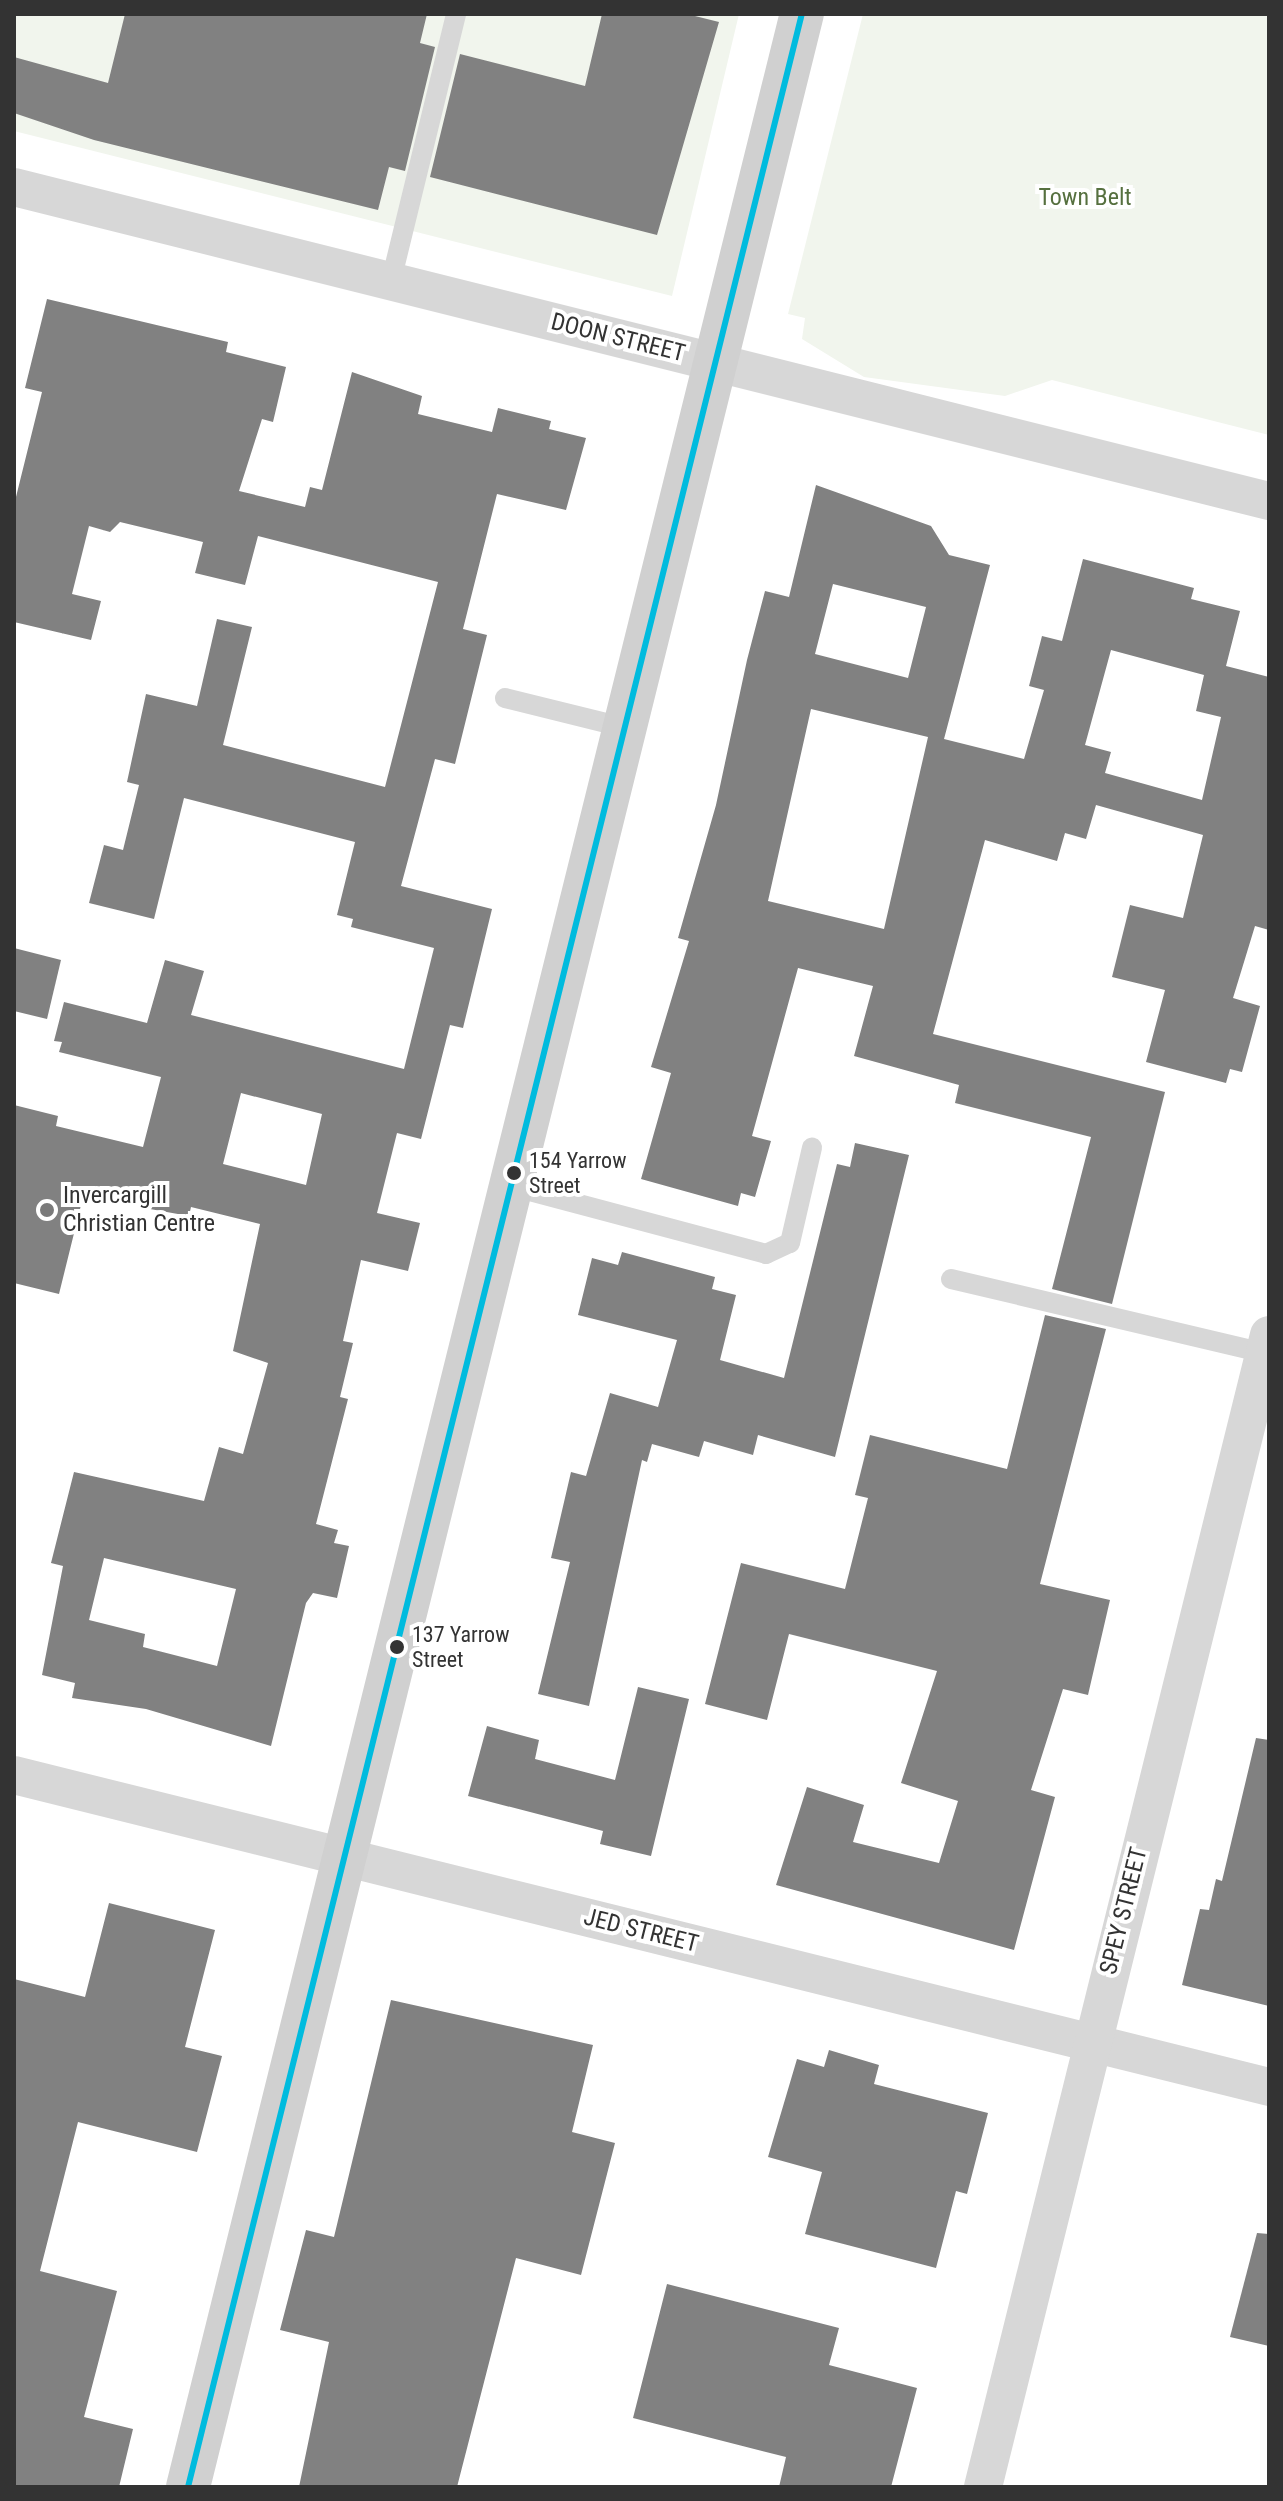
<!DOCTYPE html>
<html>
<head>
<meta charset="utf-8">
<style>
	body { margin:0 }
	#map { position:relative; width:1283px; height:2501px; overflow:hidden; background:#fff; font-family:"Roboto Condensed",sans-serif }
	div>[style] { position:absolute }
	.green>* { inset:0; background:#f1f5ed }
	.building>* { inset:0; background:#818181 }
	.service>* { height:20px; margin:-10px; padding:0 10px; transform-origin:10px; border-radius:10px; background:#d7d7d7 }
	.minor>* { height:38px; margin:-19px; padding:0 19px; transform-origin:19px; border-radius:19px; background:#d7d7d7 }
	.secondary>* { height:44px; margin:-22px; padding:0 22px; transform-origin:22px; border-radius:22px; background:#d0d0d0 }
	.bus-1>* { height:6px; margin:-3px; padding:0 3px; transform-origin:3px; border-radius:3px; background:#00bbde }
	.dots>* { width:22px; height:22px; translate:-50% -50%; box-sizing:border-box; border:4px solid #fff; border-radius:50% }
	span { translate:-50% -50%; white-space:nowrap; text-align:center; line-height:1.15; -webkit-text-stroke:8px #fff; paint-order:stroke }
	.bus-label { font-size:22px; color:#333 }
	.left { translate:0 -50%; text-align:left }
	.park-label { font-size:24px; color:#56703f }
	.street-label { font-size:24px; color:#333 }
	.poi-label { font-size:24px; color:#333 }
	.frame { position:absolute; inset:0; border:16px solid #333; pointer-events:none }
</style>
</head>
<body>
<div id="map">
	<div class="green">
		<i style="clip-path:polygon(14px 14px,739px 14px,672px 296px,14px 131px)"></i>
		<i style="clip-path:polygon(863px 14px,1269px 14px,1269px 435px,1052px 380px,1005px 396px,864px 377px,802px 339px,805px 318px,788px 314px)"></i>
	</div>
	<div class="building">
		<i style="clip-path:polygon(125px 14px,427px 14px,420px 43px,435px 47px,405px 171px,389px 167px,378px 210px,94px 140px,14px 113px,14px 57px,108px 83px)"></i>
		<i style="clip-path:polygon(602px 14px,687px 14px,719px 22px,657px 235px,430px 177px,460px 54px,585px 86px)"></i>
		<i style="clip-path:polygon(evenodd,47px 299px,228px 342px,226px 352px,286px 367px,273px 422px,262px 419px,239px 491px,305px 507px,310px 487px,322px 490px,352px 372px,422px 396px,418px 414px,492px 432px,498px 408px,551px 421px,549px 429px,586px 438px,566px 510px,497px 494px,463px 629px,487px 635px,455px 764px,435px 759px,401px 886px,492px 909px,463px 1028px,450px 1025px,421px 1139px,397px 1133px,377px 1213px,420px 1223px,408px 1271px,361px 1260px,343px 1341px,353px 1343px,340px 1397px,348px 1399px,316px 1524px,338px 1530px,334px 1543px,349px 1546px,337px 1598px,313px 1593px,306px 1603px,271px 1746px,146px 1709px,72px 1698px,75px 1683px,42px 1675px,63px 1566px,51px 1563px,74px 1472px,204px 1501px,219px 1447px,243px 1454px,268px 1363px,233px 1351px,260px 1224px,191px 1207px,189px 1216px,83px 1197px,59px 1294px,14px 1283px,14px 1105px,58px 1116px,56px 1126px,143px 1147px,161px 1077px,59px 1052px,62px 1042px,54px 1041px,64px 1002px,147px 1023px,165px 960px,204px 971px,191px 1015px,404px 1069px,434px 948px,351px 927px,353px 919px,337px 915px,355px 842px,184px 798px,154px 919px,89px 903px,104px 845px,123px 850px,139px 785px,127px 782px,146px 694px,197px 706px,217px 619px,252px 627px,223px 745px,385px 787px,438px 582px,258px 536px,245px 585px,195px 573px,203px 542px,120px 522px,110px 532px,89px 526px,72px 594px,101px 601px,91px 640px,14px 622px,14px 505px,42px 392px,25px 388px,47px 299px,241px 1093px,322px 1114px,306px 1185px,223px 1164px,241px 1093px,47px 299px,104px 1558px,236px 1589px,217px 1666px,143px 1647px,145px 1634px,89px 1620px,104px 1558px)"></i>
		<i style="clip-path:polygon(evenodd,816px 485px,931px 526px,949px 555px,990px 565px,944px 739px,1024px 759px,1044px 690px,1029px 686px,1042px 636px,1062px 641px,1083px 559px,1194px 588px,1191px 599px,1240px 611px,1226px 666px,1269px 677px,1269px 930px,1255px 926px,1233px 998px,1260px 1006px,1242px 1072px,1230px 1069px,1226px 1083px,1146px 1062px,1165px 990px,1112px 977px,1130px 905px,1183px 918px,1203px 835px,1096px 805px,1086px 839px,1065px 833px,1057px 861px,985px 840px,933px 1034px,1165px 1092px,1112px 1304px,1052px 1289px,1091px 1137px,955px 1103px,959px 1085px,854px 1056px,873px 986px,798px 968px,752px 1136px,771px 1141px,755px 1197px,741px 1193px,738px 1206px,641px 1179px,671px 1073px,651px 1067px,689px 941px,678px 938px,716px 805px,747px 660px,765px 591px,789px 597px,816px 485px,833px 584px,926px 607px,908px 678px,815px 654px,833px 584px,816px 485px,1111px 650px,1204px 675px,1196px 711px,1221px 717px,1202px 800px,1105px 773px,1111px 752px,1085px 745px,1111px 650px,816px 485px,811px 709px,928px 737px,884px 929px,768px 901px,811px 709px)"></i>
		<i style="clip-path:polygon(14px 948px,61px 960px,47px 1019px,14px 1011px)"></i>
		<i style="clip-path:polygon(855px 1143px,909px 1155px,835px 1457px,758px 1435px,753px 1455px,704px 1441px,699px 1457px,652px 1444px,647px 1462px,642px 1460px,589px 1706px,538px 1694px,570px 1562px,551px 1558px,571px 1472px,586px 1476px,610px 1393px,658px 1407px,677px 1340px,578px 1315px,592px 1258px,618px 1265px,622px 1252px,715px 1277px,712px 1289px,736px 1295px,720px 1360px,784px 1378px,837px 1164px,850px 1167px)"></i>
		<i style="clip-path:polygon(1045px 1315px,1106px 1329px,1040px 1584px,1110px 1600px,1088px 1695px,1063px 1689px,1031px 1790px,1055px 1797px,1014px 1950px,776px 1885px,807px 1787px,864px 1805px,853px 1842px,939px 1863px,958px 1801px,901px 1783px,937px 1671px,789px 1634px,767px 1720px,705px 1704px,741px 1563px,845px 1589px,868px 1498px,855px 1495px,870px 1435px,1007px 1469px)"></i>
		<i style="clip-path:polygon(638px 1687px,689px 1699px,651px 1856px,600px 1844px,603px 1831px,468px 1796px,487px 1726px,539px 1740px,535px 1759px,615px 1780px)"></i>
		<i style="clip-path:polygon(1256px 1738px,1269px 1740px,1269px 2006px,1182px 1985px,1200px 1909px,1209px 1910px,1216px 1879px,1222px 1881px)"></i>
		<i style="clip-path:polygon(109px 1903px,215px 1930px,185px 2047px,222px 2056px,197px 2152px,78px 2122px,40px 2271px,117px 2291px,84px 2417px,133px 2429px,119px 2487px,14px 2487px,14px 1979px,85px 1997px)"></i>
		<i style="clip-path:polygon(391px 2000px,593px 2045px,572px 2132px,615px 2143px,581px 2275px,516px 2258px,457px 2487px,299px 2487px,329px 2342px,280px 2330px,306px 2230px,334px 2237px)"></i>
		<i style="clip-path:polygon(829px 2050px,879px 2065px,874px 2084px,988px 2113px,967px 2194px,956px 2191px,936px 2268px,805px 2234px,822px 2172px,768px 2157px,797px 2059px,824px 2067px)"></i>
		<i style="clip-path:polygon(1257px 2233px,1269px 2234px,1269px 2346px,1230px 2337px)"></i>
		<i style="clip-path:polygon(667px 2284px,839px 2328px,829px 2365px,917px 2388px,891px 2487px,779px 2487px,786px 2457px,633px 2418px)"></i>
	</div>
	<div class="service">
		<i style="left:391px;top:281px;width:275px;rotate:-76.3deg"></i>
		<i style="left:505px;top:698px;width:125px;rotate:13.9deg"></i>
		<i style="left:511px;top:1186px;width:264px;rotate:14.9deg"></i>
		<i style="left:766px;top:1254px;width:26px;rotate:-25deg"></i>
		<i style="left:790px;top:1243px;width:98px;rotate:-77deg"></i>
		<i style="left:951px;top:1279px;width:323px;rotate:13.3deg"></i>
	</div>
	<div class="minor">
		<i style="left:14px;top:187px;width:1294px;rotate:14.05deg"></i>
		<i style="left:14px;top:1775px;width:1293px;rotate:13.96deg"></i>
		<i style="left:983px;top:2487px;width:1187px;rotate:-76.06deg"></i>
	</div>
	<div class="secondary">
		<i style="left:188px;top:2487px;width:2548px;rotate:-76.06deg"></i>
	</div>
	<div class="bus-1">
		<i style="left:188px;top:2487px;width:2548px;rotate:-76.06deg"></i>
	</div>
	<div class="dots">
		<i style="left:514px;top:1173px;background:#333"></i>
		<i style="left:47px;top:1210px;background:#7a7a7a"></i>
		<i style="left:397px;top:1647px;background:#333"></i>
	</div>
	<div class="bus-label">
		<span class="left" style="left:529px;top:1173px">154 Yarrow<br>Street</span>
		<span class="left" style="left:412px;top:1647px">137 Yarrow<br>Street</span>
	</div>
	<div class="park-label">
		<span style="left:1085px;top:198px">Town Belt</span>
	</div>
	<div class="street-label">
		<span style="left:618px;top:338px;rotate:14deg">DOON STREET</span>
		<span style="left:1124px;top:1911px;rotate:-76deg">SPEY STREET</span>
		<span style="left:641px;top:1931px;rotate:14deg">JED STREET</span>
	</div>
	<div class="poi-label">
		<span class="left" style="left:63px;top:1210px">Invercargill<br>Christian Centre</span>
	</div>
	<div class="frame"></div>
</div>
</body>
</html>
